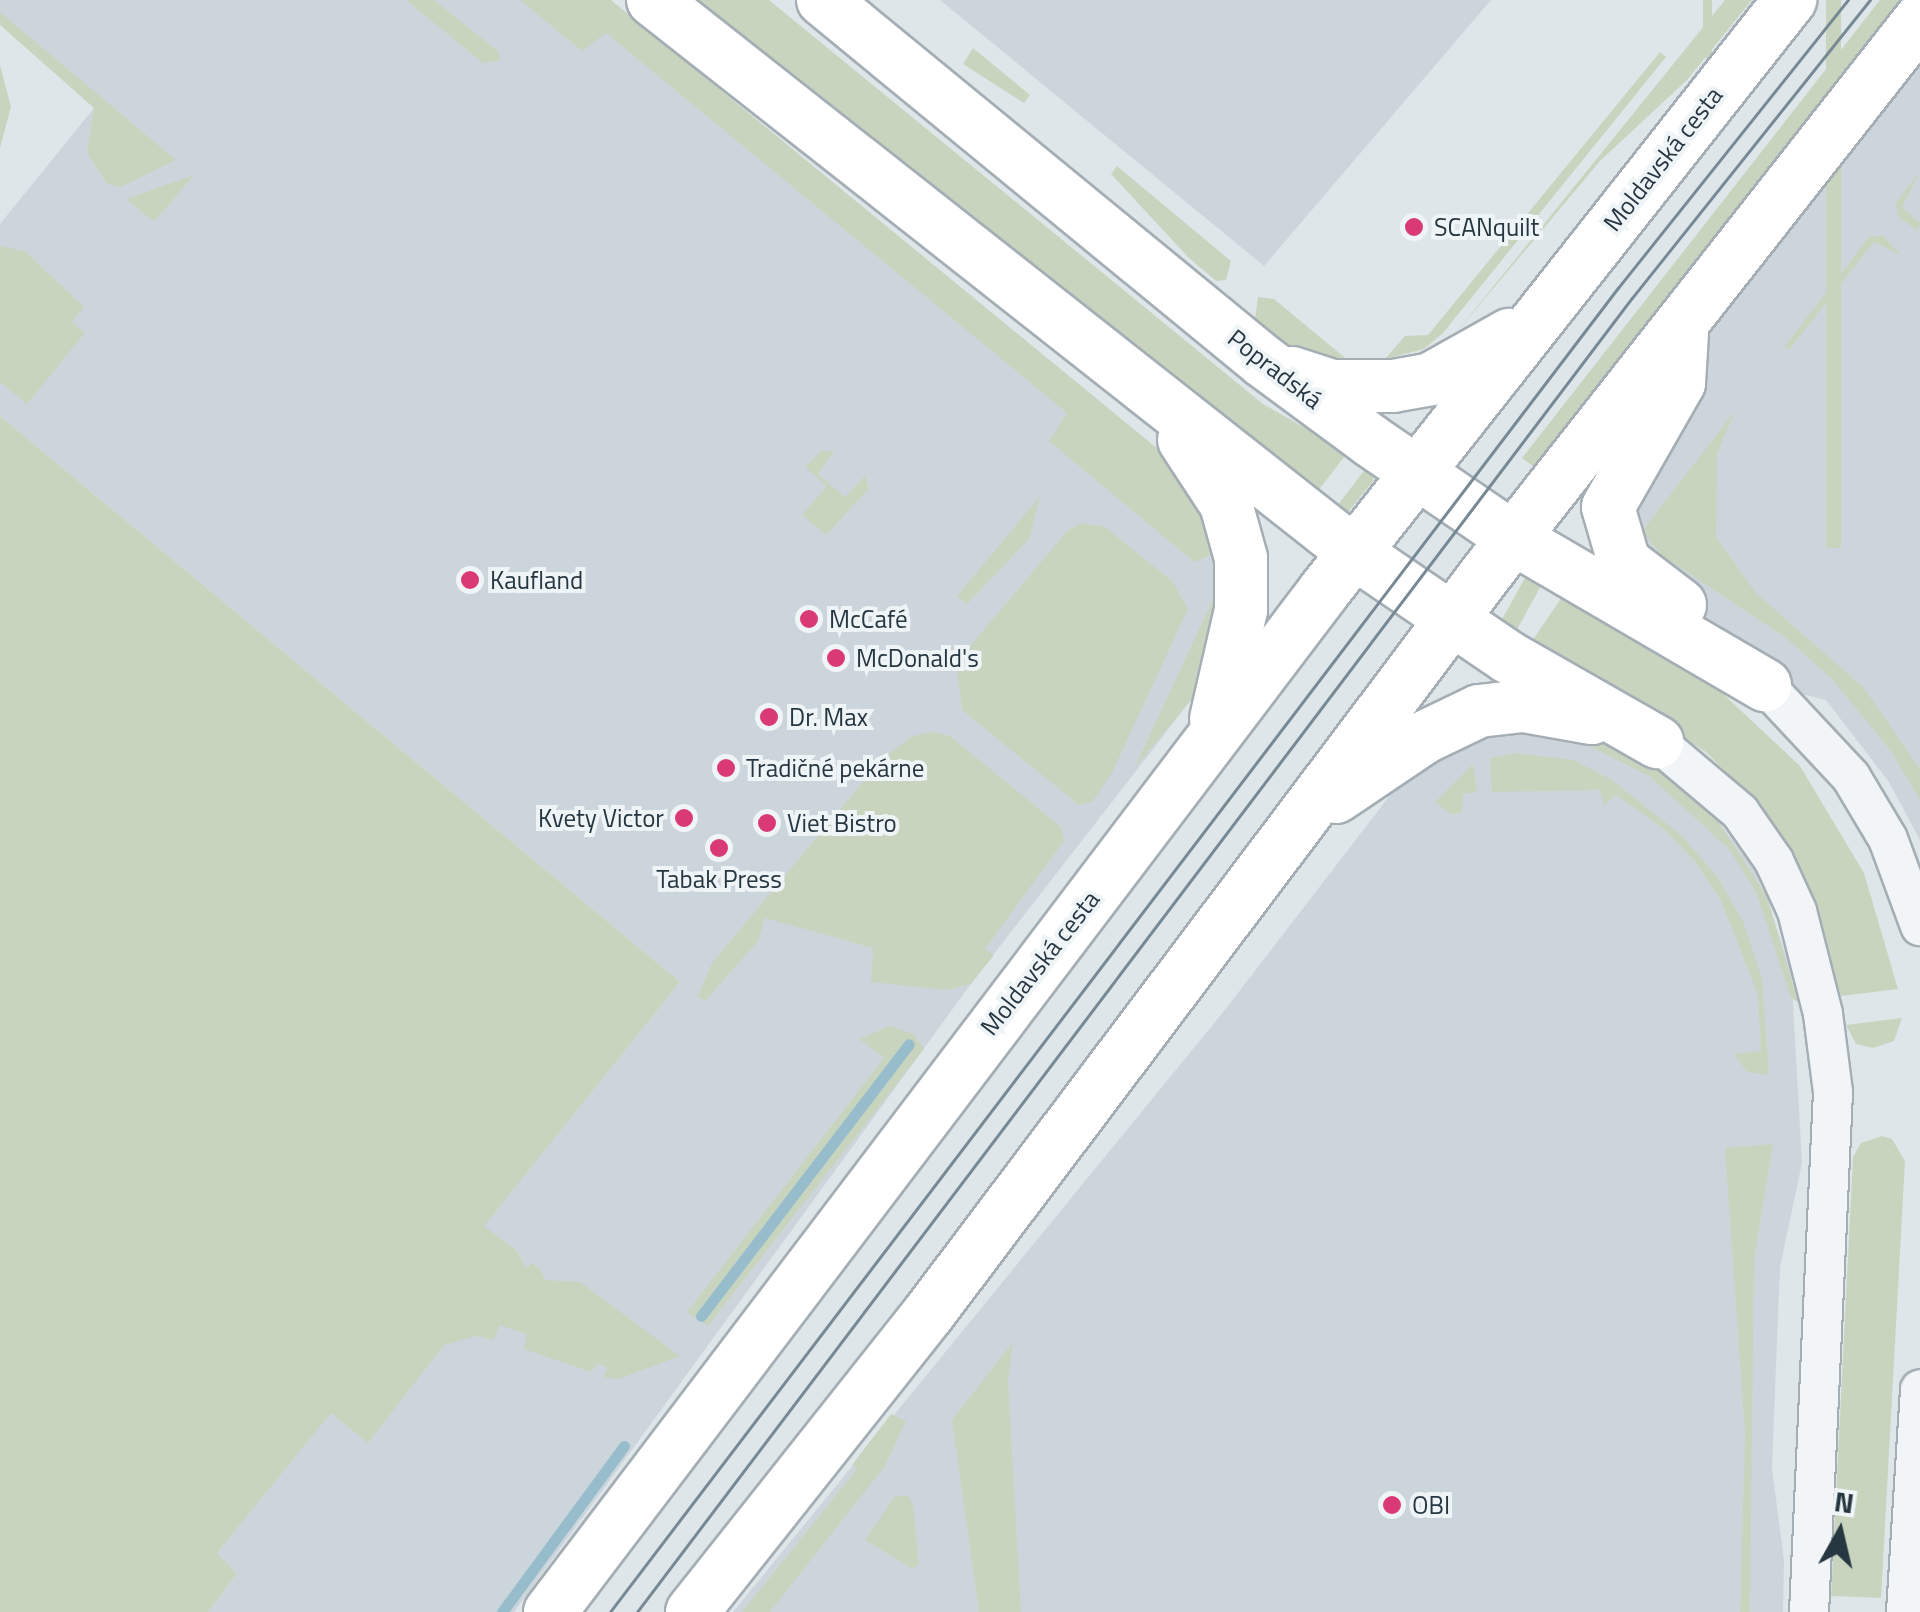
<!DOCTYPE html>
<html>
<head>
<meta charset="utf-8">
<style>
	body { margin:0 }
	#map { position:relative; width:1920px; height:1612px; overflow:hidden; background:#dfe6ea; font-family:"Titillium Web",sans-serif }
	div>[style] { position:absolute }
	.built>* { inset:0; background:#cdd5dc }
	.green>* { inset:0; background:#c9d4bf; transform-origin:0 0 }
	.stream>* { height:11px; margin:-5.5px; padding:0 5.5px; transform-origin:5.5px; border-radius:5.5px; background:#97bdcc }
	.roads { filter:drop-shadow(2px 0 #a4aeb4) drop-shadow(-2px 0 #a4aeb4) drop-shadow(0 2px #a4aeb4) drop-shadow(0 -2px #a4aeb4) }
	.street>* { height:38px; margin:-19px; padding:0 19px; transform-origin:19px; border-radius:19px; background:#f2f5f7 }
	.secondary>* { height:52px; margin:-26px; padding:0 26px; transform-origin:26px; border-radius:26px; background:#fff }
	.tram>* { height:2.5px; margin:-1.25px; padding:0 1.25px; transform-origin:1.25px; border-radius:1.25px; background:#778994 }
	.dots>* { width:28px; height:28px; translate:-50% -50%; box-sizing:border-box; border:5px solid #eff4f7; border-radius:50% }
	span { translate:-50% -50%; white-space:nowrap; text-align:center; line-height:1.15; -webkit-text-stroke:8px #eff4f7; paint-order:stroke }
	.street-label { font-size:25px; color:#273742 }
	.poi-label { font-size:25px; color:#273742 }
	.left { translate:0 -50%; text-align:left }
	.right { translate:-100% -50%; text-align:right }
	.north { position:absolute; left:1790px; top:1482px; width:100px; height:100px; -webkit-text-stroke:8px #eff4f7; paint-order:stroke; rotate:8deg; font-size:28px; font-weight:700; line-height:40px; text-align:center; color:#273742 }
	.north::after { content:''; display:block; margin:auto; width:35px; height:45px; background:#273742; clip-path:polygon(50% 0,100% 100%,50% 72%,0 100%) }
</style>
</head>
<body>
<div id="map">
	<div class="built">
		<i style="clip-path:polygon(0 0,610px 0,1170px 459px,1201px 493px,1227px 601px,1195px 695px,973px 981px,514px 1612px,208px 1612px,237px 1574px,216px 1554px,680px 982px,0 416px,0 224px,94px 108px,0 22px)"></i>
		<i style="clip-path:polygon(940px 0,1491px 0,1264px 266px)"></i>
		<i style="clip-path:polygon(1920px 20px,1920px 840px,1889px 782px,1826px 700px,1765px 685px,1618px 552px,1682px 369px)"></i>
		<i style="clip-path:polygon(1560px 720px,1689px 793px,1718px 821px,1756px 872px,1791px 969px,1802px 1163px,1780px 1267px,1772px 1468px,1784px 1560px,1783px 1612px,733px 1612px,1224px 1011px,1401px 781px,1440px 743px)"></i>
	</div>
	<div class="green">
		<i style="clip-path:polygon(406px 0,434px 0,499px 52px,500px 61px,483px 63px)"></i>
		<i style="clip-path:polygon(520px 0,611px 0,1170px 459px,1224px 550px,1194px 562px,1049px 441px,1067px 413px,606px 33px,582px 51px)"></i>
		<i style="clip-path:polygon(682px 0,769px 0,1263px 404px,1348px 452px,1314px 496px,955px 203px,849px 137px)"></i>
		<i style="left:1703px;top:0;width:9px;height:58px"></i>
		<i style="clip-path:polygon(1725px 0,1752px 0,1687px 80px,1600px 161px,1455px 334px)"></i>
		<i style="left:1826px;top:0;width:15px;height:548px"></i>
		<i style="clip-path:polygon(1880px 0,1903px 0,1534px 467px,1522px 458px)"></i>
		<i style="clip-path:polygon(0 12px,176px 160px,121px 187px,107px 184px,87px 152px,94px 108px,0 25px)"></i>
		<i style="clip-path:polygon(973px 48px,1030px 95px,1024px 103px,963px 64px)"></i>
		<i style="clip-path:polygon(1660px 52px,1666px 57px,1443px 333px,1424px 349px,1385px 359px,1405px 336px,1428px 335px)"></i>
		<i style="clip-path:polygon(0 65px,11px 107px,0 148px)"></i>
		<i style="clip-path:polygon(1117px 166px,1231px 261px,1226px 280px,1216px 281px,1188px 257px,1111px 174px)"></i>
		<i style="clip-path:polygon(1920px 172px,1902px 207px,1920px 223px,1918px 231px,1898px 217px,1896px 202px)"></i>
		<i style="clip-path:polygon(194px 175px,154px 222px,126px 199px)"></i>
		<i style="clip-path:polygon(1883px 235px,1901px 255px,1874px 242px,1789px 350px,1784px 347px,1869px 237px)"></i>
		<i style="clip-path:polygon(0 246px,25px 251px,84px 307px,72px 322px,85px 333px,27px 404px,0 382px)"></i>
		<i style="clip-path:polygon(1258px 297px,1274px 299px,1367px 376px,1291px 349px,1255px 320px)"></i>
		<i style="clip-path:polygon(1735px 411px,1717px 454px,1716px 537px,1756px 593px,1864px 688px,1920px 769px,1920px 800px,1891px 751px,1831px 678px,1785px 637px,1661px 555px,1642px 531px)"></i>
		<i style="clip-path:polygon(0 416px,680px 982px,484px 1226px,517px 1251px,526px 1268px,532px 1263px,541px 1270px,545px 1280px,580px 1282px,680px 1356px,618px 1379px,603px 1377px,608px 1368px,598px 1363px,591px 1372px,524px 1349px,527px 1334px,499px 1325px,494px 1340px,476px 1336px,444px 1345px,368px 1443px,331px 1413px,217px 1553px,237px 1574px,208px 1612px,0 1612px)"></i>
		<i style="clip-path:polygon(821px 451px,834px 451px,818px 474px,845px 497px,865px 476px,869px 489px,826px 535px,802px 515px,827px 486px,805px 467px)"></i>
		<i style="clip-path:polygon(1367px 467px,1374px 480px,1348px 512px,1333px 511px)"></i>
		<i style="clip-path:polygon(1040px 496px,1030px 538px,967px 604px,957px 596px)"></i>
		<i style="clip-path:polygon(1081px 523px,1105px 527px,1173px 582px,1188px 609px,1112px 773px,1093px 801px,1079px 805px,962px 710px,956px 663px,1067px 531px)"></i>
		<i style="left:1526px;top:576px;width:18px;height:54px;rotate:29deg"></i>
		<i style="clip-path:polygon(1214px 597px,1227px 601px,1195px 695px,1134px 769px)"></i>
		<i style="clip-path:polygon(1562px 597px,1718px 689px,1800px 766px,1864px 873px,1898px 989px,1841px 996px,1803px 876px,1752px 798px,1706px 752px,1530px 644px)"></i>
		<i style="clip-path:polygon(932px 732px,950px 736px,1061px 827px,1064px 841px,985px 949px,994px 955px,971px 984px,947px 990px,871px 982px,873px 948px,765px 918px,758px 941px,705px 1001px,698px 996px,712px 963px,883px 758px,913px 736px)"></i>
		<i style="clip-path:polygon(1567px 735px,1619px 743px,1663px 771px,1718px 821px,1767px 896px,1798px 1002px,1791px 998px,1756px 892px,1729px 849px,1649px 776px)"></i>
		<i style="clip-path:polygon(1515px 753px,1573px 760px,1612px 780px,1681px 835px,1717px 876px,1743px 921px,1762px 979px,1769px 1075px,1747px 1072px,1734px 1054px,1761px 1051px,1758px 995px,1721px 901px,1696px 863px,1665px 830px,1616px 795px,1604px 805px,1600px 790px,1492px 792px,1490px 758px)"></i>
		<i style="clip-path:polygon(1473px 764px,1477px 792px,1463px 794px,1462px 812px,1452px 815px,1435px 802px)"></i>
		<i style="clip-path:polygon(1902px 1018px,1894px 1041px,1873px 1048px,1856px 1044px,1846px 1025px)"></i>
		<i style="clip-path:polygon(890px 1026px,914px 1034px,924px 1049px,708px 1326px,687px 1312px,884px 1058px,859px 1039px)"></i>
		<i style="clip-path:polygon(1882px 1136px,1892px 1139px,1905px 1161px,1881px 1598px,1831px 1596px,1853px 1157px,1861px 1143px)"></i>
		<i style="clip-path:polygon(1773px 1144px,1754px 1260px,1750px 1612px,1740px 1612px,1745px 1434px,1725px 1148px)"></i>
		<i style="clip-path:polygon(1013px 1342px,1008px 1381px,1021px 1612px,979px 1612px,952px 1420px)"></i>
		<i style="clip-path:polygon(891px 1414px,906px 1421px,885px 1466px,770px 1612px,742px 1612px,857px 1469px,852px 1465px)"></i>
		<i style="clip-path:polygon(895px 1496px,909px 1496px,913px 1506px,919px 1564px,913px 1569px,865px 1540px)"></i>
	</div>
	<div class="stream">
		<i style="left:701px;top:1316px;width:342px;rotate:-52.6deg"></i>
		<i style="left:502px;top:1612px;width:206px;rotate:-53.7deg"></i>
	</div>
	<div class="roads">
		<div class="street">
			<i style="left:1765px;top:685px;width:126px;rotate:46.9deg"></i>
			<i style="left:1851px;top:777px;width:72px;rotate:59.2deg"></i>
			<i style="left:1888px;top:839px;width:93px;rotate:69.8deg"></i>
			<i style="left:1657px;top:742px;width:109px;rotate:40.1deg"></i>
			<i style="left:1740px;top:812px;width:60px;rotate:55.2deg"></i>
			<i style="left:1774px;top:861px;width:55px;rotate:65.3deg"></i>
			<i style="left:1797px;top:911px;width:106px;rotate:75.8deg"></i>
			<i style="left:1823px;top:1014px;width:79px;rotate:82.7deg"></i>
			<i style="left:1833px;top:1092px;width:521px;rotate:92.64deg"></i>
			<i style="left:1906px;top:1612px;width:223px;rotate:-86.4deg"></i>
		</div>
		<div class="secondary">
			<i style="left:653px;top:0;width:894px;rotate:38.23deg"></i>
			<i style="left:1355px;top:553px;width:185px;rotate:34.2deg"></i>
			<i style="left:1508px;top:657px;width:172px;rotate:29.7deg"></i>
			<i style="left:823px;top:0;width:569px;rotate:39.37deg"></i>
			<i style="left:1263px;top:361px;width:134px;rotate:36.5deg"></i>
			<i style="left:1371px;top:441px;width:172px;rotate:34.3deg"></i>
			<i style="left:1513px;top:538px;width:292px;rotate:30.3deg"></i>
			<i style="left:1292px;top:373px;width:42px;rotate:18deg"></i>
			<i style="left:1332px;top:386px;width:61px"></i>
			<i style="left:1393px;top:386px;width:39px;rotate:-10deg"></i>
			<i style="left:1431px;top:379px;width:90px;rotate:-29.4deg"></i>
			<i style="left:1184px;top:440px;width:77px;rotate:56.7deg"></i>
			<i style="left:1226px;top:504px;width:56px;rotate:74.5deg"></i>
			<i style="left:1241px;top:558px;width:52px;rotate:90deg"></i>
			<i style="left:1241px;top:610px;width:112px;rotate:102.9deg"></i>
			<i style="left:1680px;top:605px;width:71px;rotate:-142.5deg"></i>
			<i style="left:1624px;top:562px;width:57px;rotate:-106.2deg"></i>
			<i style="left:1608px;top:507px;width:143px;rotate:-60.2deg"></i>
			<i style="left:1679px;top:383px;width:49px;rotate:-86.5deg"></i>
			<i style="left:1336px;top:797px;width:107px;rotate:-34deg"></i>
			<i style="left:1425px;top:737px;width:60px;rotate:-25.7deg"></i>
			<i style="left:1479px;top:711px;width:44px;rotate:-6.5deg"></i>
			<i style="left:1523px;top:706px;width:70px;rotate:9.9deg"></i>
			<i style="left:550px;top:1612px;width:1281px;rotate:-52.83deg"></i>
			<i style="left:1324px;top:591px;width:753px;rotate:-51.74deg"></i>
			<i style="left:692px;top:1612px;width:382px;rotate:-51.6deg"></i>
			<i style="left:929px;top:1313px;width:970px;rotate:-53deg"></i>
			<i style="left:1513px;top:538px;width:659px;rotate:-51.84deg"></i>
		</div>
	</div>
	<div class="tram">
		<i style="left:610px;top:1612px;width:1664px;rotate:-52.72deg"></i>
		<i style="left:1618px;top:288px;width:369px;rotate:-51.4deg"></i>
		<i style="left:637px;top:1612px;width:1648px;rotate:-52.87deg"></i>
		<i style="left:1632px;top:298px;width:381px;rotate:-51.4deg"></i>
	</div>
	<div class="dots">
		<i style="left:1414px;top:227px;background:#d93a76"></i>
		<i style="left:470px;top:580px;background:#d93a76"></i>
		<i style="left:809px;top:619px;background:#d93a76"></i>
		<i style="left:836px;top:658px;background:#d93a76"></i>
		<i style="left:769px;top:717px;background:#d93a76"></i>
		<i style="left:726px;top:768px;background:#d93a76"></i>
		<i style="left:684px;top:818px;background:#d93a76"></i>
		<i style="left:767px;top:823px;background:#d93a76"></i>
		<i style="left:719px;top:848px;background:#d93a76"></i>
		<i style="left:1392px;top:1505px;background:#d93a76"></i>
	</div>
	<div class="street-label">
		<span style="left:1663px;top:159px;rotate:-52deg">Moldavská cesta</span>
		<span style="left:1275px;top:369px;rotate:38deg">Popradská</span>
		<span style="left:1040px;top:963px;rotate:-52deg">Moldavská cesta</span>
	</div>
	<div class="poi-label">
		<span class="left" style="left:1434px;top:227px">SCANquilt</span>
		<span class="left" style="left:490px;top:580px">Kaufland</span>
		<span class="left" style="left:829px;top:619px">McCafé</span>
		<span class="left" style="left:856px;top:658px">McDonald's</span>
		<span class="left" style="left:789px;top:717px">Dr. Max</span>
		<span class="left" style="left:746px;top:768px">Tradičné pekárne</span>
		<span class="right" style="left:664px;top:818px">Kvety Victor</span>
		<span class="left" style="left:787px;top:823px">Viet Bistro</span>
		<span style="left:719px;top:879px">Tabak Press</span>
		<span class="left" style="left:1412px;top:1505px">OBI</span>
	</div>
	<div class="north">N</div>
</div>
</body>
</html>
